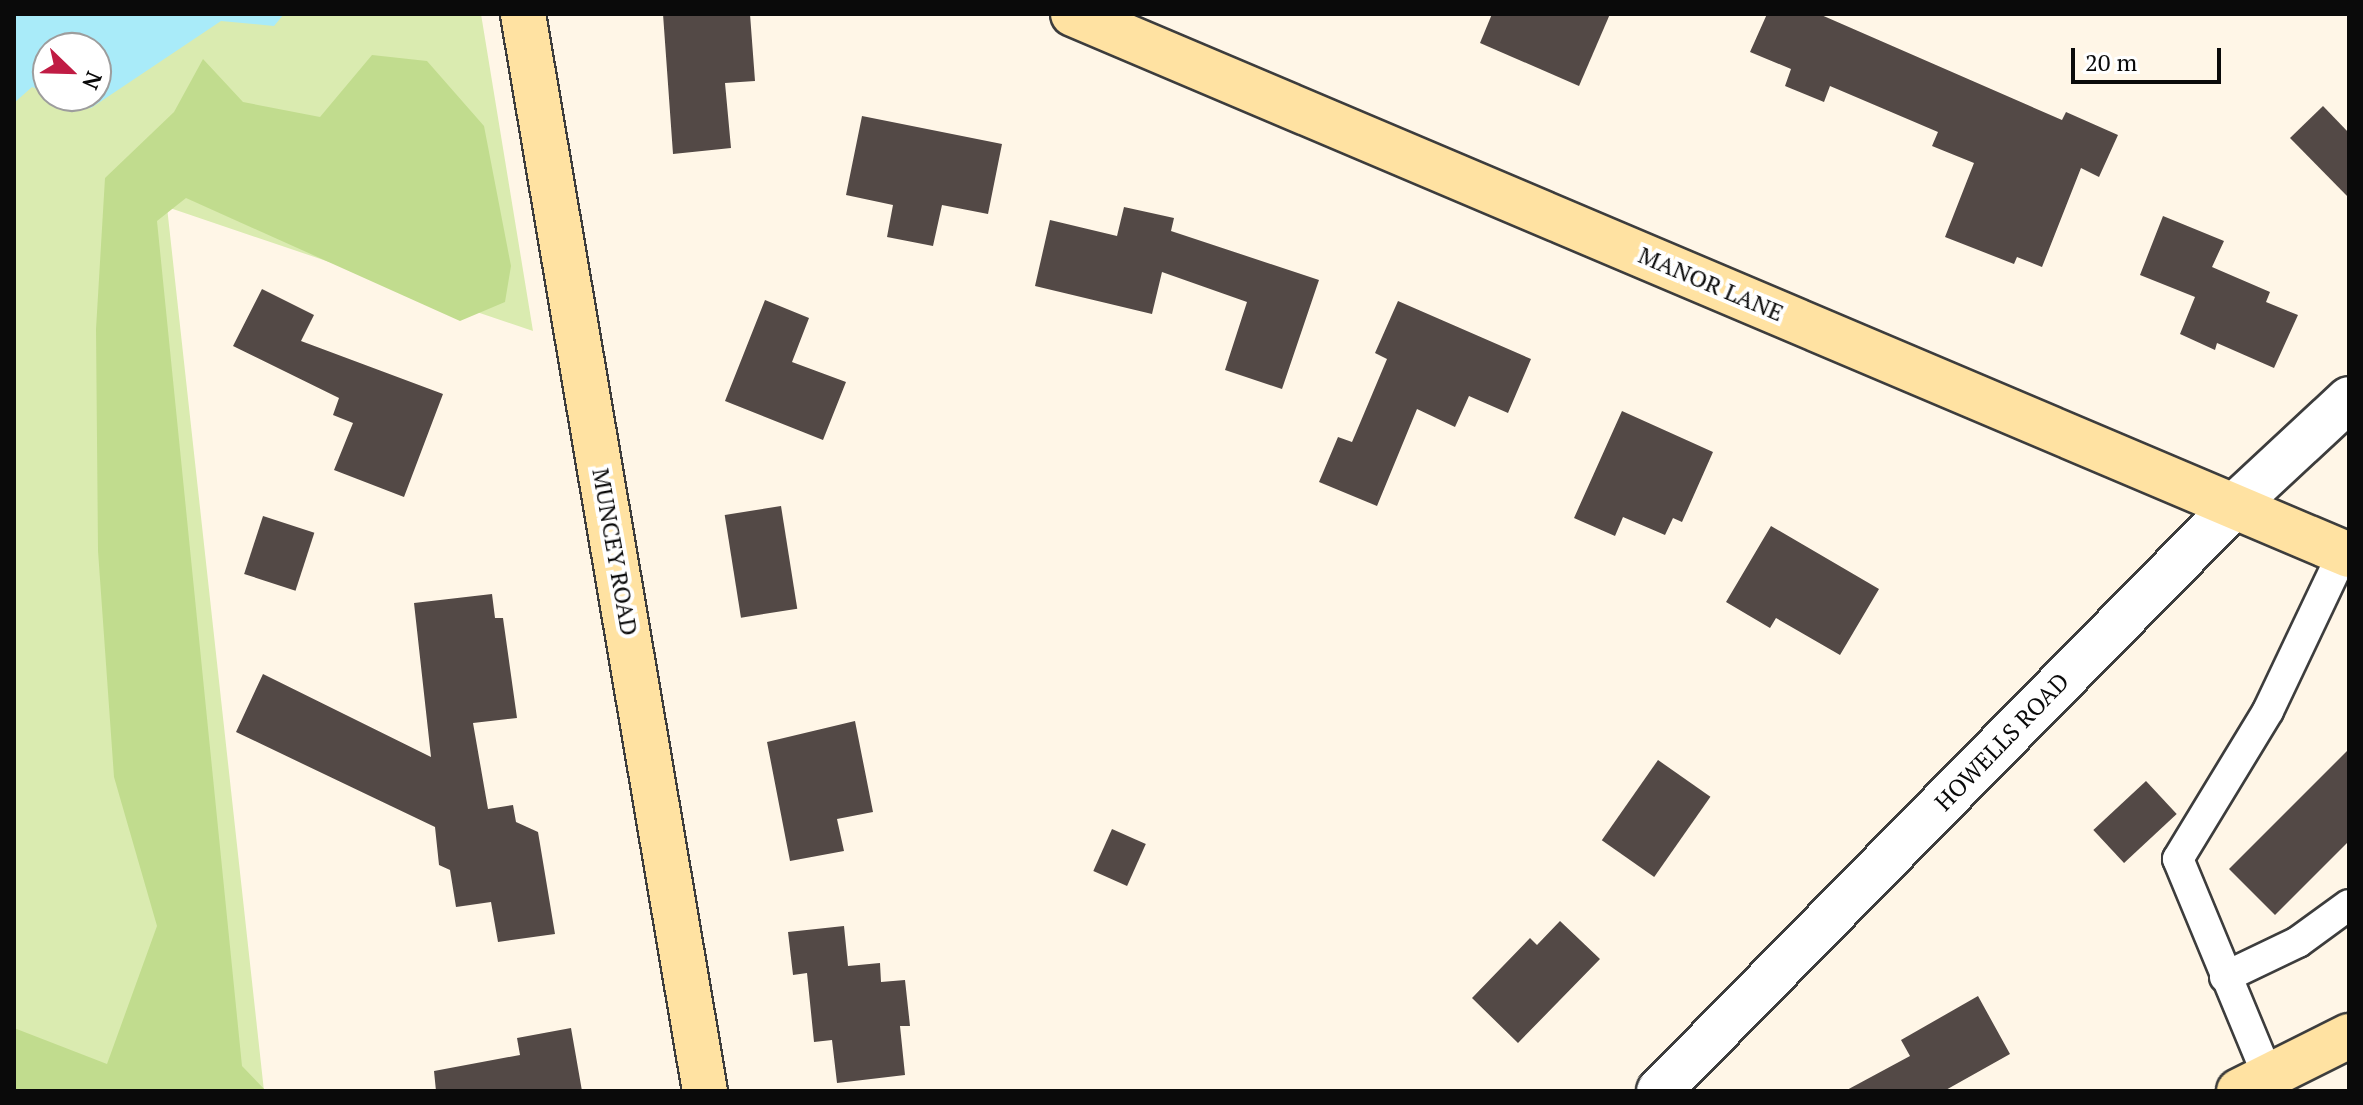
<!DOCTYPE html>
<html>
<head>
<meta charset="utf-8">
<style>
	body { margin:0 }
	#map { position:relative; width:2363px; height:1105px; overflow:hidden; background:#fff6e7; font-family:"PT Serif",serif }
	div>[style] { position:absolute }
	.green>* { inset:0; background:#daebb0 }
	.forest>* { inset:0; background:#c1dc8e }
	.water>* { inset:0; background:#a9ebf9 }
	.building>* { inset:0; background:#534946; transform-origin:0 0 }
	.roads { filter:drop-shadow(2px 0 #3d3d3d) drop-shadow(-2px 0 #3d3d3d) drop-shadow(0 2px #3d3d3d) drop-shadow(0 -2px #3d3d3d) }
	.lane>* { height:30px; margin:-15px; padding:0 15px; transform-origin:15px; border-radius:15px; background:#fff }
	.street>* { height:44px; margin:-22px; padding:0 22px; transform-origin:22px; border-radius:22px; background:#fff }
	.secondary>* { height:44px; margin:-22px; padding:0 22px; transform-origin:22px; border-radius:22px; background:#ffe2a2 }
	span { translate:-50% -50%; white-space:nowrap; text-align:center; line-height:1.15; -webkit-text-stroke:8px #fff; paint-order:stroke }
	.street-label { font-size:24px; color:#0a0a0a }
	.frame { position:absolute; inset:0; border:16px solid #0a0a0a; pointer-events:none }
	.north { position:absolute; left:32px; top:32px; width:80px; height:80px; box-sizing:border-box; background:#fff; border:2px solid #9d9d9d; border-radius:50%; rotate:113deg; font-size:22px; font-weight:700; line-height:32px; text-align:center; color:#0a0a0a }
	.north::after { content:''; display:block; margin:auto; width:28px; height:36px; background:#c01c44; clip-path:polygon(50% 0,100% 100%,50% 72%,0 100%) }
	.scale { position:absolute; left:2071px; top:48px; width:150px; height:36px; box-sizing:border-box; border:4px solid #0a0a0a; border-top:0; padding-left:10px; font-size:24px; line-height:28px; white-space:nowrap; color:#0a0a0a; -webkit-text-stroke:6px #fff; paint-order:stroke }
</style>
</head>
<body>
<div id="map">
	<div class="green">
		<i style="clip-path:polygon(evenodd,14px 14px,481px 14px,533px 331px,167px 207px,264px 1091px,14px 1091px,14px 14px,48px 48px,96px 48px,96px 96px,48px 96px,48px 48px)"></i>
	</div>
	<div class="forest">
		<i style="clip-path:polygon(372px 55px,427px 61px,484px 126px,511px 266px,505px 302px,460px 321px,186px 198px,157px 221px,242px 1066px,266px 1091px,14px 1091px,14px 1028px,107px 1064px,157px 926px,114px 777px,98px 551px,96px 329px,105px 178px,174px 112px,203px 59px,243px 102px,320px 117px)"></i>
	</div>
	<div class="water">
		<i style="clip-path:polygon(14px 14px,284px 14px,274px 26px,221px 21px,91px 108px,56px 96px,96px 96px,96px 48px,48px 48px,48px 93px,32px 87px,14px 103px)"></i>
	</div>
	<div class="building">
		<i style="clip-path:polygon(663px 14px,750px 14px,755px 81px,725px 83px,731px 148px,673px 154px)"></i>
		<i style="clip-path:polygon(1492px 14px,1610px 14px,1579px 86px,1480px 43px)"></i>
		<i style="clip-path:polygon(1767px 14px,1819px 14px,2062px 120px,2066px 112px,2118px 135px,2099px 177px,2081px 168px,2042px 267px,2017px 257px,2014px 264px,1945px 237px,1974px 163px,1932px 146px,1938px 132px,1830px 86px,1824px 102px,1785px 86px,1791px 69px,1750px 52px)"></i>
		<i style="clip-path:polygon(2323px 106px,2349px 133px,2349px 198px,2290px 138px)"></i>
		<i style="clip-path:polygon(862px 116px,1002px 144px,988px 214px,942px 205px,933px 246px,887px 237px,893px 205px,846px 195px)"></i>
		<i style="clip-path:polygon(1124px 207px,1174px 218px,1171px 231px,1319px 280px,1282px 389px,1225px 370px,1247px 302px,1162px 272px,1152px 314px,1035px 286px,1050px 220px,1117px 236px)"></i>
		<i style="clip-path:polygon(2163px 216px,2224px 241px,2212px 267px,2270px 292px,2266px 302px,2298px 315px,2274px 368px,2217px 343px,2215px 350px,2180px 334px,2195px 297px,2140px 275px)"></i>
		<i style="clip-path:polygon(262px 289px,314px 315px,301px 341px,443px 394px,404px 497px,334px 470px,353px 423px,333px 415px,339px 398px,233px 346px)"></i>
		<i style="clip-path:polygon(765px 300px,809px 318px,792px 362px,846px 382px,823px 440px,725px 401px)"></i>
		<i style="clip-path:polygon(1398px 301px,1531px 359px,1508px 413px,1469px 396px,1455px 427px,1417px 409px,1377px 506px,1319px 482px,1338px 437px,1352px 442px,1355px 435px,1387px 359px,1375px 353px)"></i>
		<i style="clip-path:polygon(1622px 411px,1713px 452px,1682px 522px,1673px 518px,1665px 535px,1623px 517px,1615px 536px,1574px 518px)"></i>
		<i style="left:781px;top:506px;width:104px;height:57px;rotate:81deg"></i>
		<i style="left:263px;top:516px;width:54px;height:61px;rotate:18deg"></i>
		<i style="clip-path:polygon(1771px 526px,1879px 589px,1840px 655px,1776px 618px,1770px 628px,1726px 602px)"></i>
		<i style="clip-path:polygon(492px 594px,495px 618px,503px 618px,517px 718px,473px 723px,488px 809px,513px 805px,516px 822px,538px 832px,555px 934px,498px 942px,491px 902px,456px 907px,450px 870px,439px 865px,435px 827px,236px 732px,263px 674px,431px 757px,414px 603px)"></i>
		<i style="clip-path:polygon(855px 721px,873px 812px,837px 819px,844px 851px,790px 861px,767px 742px)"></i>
		<i style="clip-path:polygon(2349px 749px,2349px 841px,2275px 915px,2229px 869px)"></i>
		<i style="left:1658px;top:760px;width:64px;height:98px;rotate:35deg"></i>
		<i style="left:2146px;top:781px;width:45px;height:72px;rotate:47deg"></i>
		<i style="left:1112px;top:829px;width:37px;height:46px;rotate:24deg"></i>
		<i style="clip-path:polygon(1560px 921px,1600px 959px,1518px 1043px,1472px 998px,1530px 938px,1537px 945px)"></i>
		<i style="clip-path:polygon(844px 926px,848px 966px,880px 963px,881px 982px,905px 980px,910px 1026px,900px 1026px,905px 1075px,837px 1083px,832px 1040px,814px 1042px,807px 973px,793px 975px,788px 932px)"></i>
		<i style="clip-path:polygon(1978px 996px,2010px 1054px,1944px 1091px,1845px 1091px,1910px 1056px,1901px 1040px)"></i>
		<i style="clip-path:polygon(571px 1028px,582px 1091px,436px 1091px,434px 1071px,520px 1055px,517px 1038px)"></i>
	</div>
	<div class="roads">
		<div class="lane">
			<i style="left:2225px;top:977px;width:81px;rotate:-25.6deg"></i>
			<i style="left:2298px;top:942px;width:63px;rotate:-36deg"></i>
			<i style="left:2268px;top:1076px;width:235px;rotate:-112.5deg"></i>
			<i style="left:2178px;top:859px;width:173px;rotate:-58.7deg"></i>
			<i style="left:2268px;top:711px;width:175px;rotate:-64.6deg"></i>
		</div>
		<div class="street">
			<i style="left:1659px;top:1091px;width:820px;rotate:-45.49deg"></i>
			<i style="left:2234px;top:506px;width:157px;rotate:-42.9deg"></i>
		</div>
		<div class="secondary">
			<i style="left:523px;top:14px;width:1092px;rotate:80.41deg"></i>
			<i style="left:1073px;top:14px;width:1386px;rotate:22.98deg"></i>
			<i style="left:2239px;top:1091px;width:123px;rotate:-26.6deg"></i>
		</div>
	</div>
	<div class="street-label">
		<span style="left:1711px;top:284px;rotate:23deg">MANOR LANE</span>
		<span style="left:615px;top:552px;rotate:80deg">MUNCEY ROAD</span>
		<span style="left:2002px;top:742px;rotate:-46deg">HOWELLS ROAD</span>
	</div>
	<div class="frame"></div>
	<div class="north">N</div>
	<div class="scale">20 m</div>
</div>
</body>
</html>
